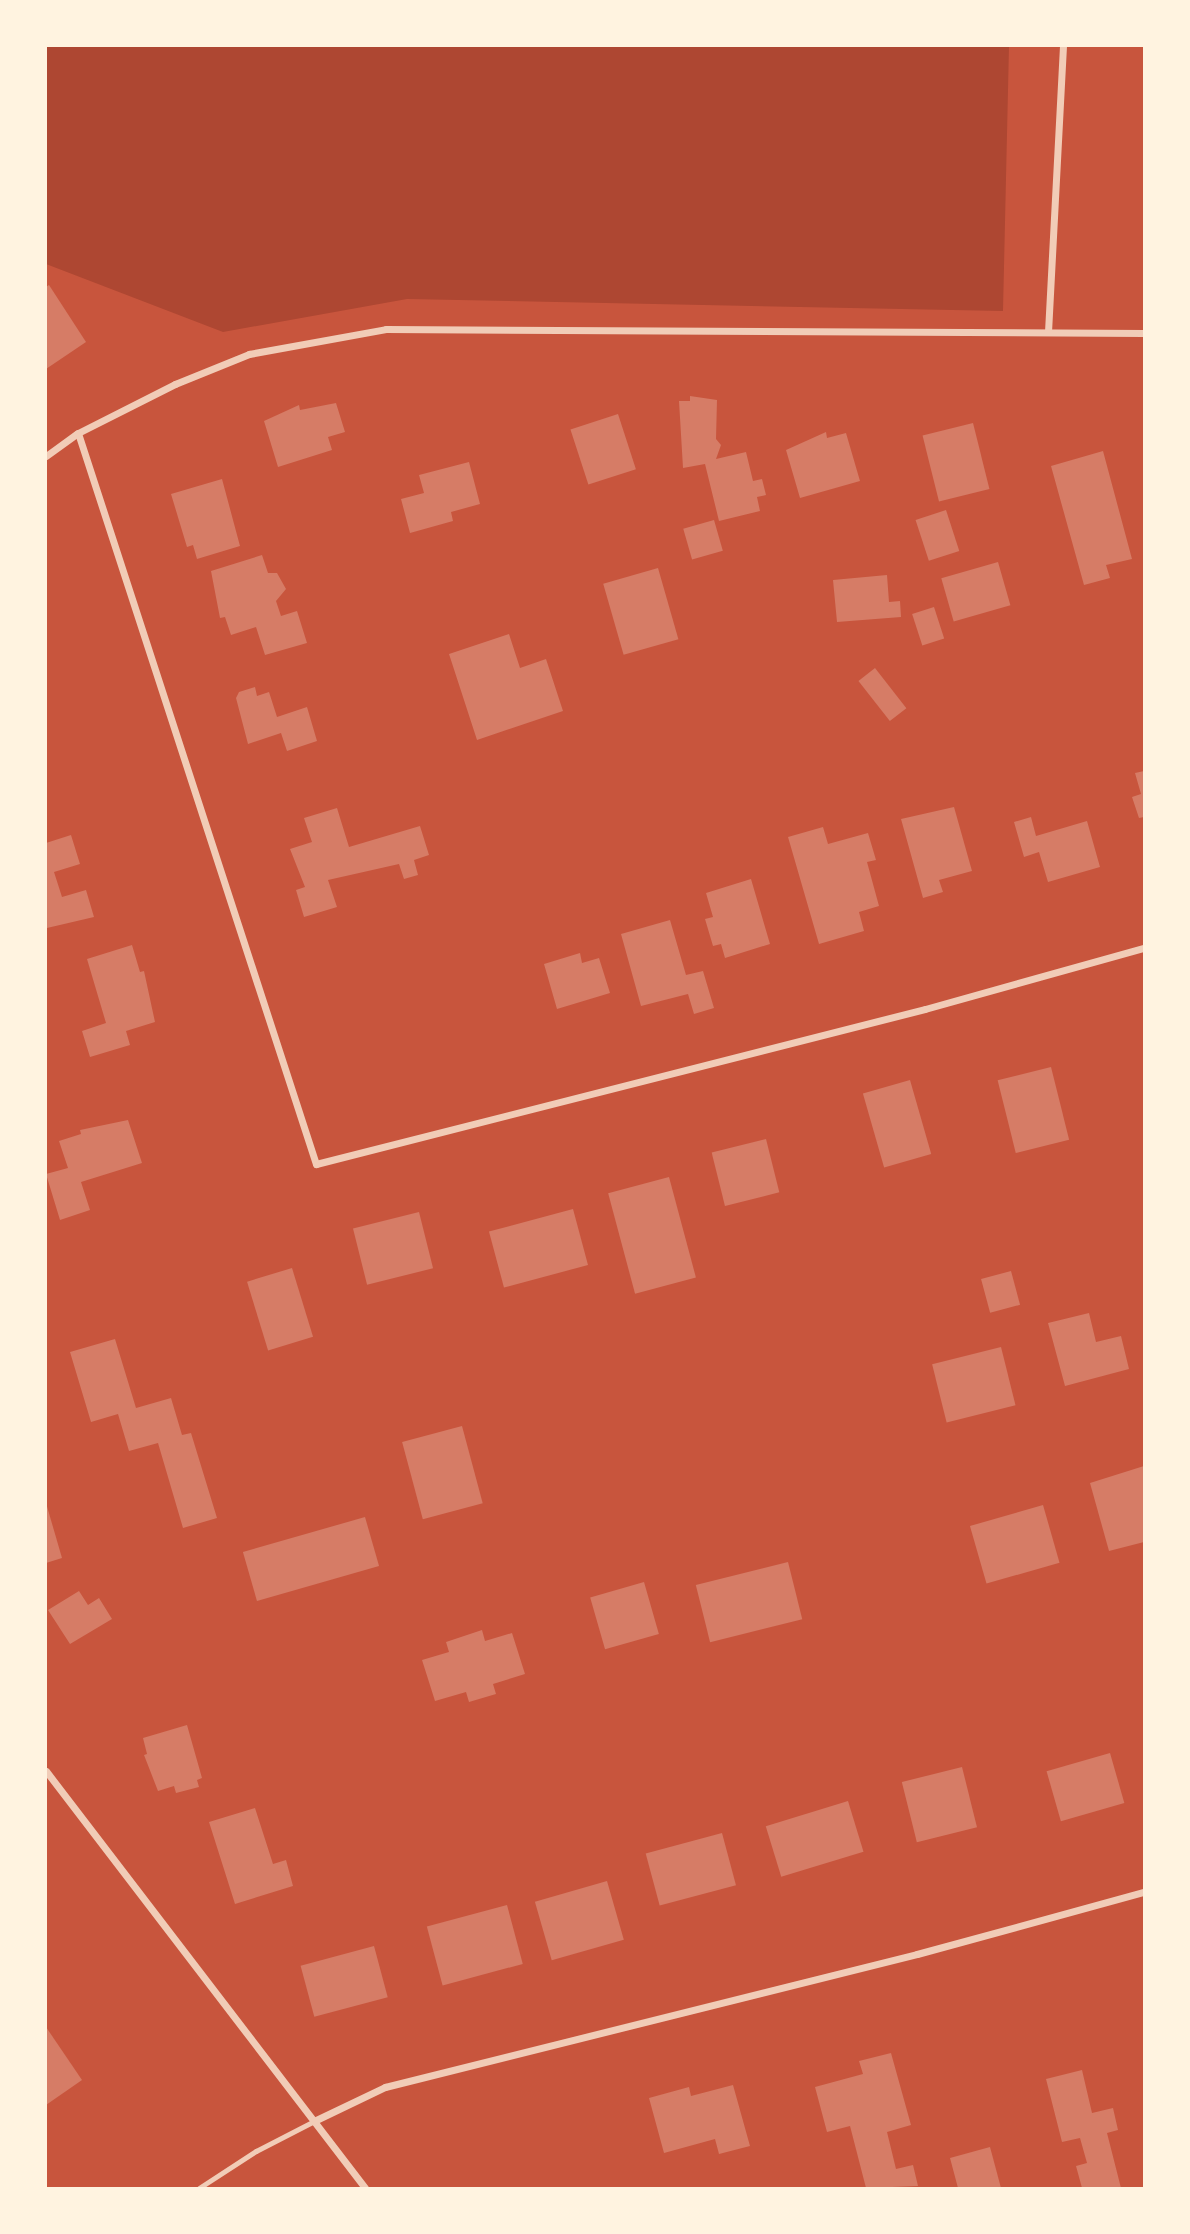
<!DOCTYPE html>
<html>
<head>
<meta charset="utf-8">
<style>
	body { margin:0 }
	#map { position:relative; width:1190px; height:2234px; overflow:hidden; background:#c8553d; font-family:Jost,sans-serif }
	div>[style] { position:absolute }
	.green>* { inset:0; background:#ae4732 }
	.building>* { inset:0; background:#d67c66; transform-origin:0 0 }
	.service>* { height:5px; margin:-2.5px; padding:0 2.5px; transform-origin:2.5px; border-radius:2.5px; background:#f1ccb7 }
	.minor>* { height:7px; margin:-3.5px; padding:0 3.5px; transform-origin:3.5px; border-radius:3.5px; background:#f1ccb7 }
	span { translate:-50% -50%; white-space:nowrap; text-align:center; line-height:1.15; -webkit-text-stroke:7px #fff3e0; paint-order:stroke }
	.frame { position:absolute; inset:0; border:47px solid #fff3e0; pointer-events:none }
</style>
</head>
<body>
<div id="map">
	<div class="green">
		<i style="clip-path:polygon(46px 46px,1009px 46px,1003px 311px,407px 299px,223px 332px,46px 264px)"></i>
	</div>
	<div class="building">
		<i style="clip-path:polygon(49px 285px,86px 342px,46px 369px,46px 287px)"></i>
		<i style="clip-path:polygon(690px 396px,717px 400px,716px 439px,721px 445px,716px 459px,746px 452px,753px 481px,762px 479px,766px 495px,757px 497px,760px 511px,719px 521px,705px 464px,683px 468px,679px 401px,690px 401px)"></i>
		<i style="clip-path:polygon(336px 403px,345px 432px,328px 437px,332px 450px,278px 467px,264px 421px,299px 405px,300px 410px)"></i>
		<i style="left:618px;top:414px;width:58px;height:50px;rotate:72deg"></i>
		<i style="left:973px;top:423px;width:68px;height:52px;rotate:76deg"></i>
		<i style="clip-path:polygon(826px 432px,827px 438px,846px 433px,860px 481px,800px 498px,786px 450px)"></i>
		<i style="clip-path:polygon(1103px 451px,1132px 559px,1106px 565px,1110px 578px,1084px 585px,1051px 466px)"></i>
		<i style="clip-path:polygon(469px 462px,480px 504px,451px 512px,453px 521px,410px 533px,401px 499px,424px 493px,419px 475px)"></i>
		<i style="clip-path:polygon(222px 479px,240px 546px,197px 559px,193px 545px,187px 547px,171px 494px)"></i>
		<i style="left:946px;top:510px;width:43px;height:32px;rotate:72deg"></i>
		<i style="left:714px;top:520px;width:32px;height:32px;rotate:74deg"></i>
		<i style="clip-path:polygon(262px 555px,268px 573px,277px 573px,286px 589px,276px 601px,281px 616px,297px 611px,307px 643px,265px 655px,256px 627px,231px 635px,225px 617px,220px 618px,211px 571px)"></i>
		<i style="left:998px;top:562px;width:45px;height:59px;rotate:74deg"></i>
		<i style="left:658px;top:568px;width:74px;height:57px;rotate:74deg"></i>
		<i style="clip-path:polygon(887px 575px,889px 602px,900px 601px,901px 617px,837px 622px,833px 580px)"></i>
		<i style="left:934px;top:607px;width:33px;height:23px;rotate:72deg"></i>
		<i style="clip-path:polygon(509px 634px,520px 668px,546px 659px,563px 711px,477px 740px,449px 654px)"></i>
		<i style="left:875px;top:668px;width:51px;height:21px;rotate:52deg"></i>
		<i style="clip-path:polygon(255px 687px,257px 696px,269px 692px,277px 717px,307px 707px,317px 741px,287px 751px,281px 733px,248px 744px,236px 698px,239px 692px)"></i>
		<i style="clip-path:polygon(1144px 771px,1144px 817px,1139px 818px,1132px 797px,1141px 794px,1135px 773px)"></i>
		<i style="clip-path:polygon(954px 807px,972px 871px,939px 880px,943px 892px,923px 898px,901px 819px)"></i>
		<i style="clip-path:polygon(337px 808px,349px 847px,420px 826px,429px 855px,414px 860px,418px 875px,404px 879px,399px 864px,328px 880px,337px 907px,304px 917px,296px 890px,305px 887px,290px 849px,312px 842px,304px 818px)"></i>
		<i style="clip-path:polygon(1031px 817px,1036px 836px,1087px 821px,1100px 867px,1048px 882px,1039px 852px,1024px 857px,1014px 822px)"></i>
		<i style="clip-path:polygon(823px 827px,828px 844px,868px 833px,876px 860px,867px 862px,879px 906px,859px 912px,864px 931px,819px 944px,788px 837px)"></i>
		<i style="clip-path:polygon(71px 835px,80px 864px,54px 872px,62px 897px,86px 890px,94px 917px,47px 928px,46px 932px,46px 843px)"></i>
		<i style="clip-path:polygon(751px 879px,770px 944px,725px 958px,721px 944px,713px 946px,705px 919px,713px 917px,706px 893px)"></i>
		<i style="clip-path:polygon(670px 920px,686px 975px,703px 971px,714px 1008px,694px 1014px,688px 994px,641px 1006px,621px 934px)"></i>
		<i style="clip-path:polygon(132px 945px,140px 972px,144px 971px,155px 1022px,126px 1031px,130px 1045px,90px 1057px,82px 1031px,106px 1023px,87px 959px)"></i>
		<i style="clip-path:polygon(580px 953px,582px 963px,599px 958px,610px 993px,557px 1009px,544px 964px)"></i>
		<i style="left:1051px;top:1067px;width:75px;height:55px;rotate:76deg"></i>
		<i style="left:910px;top:1080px;width:77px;height:49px;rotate:74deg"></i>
		<i style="clip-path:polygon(128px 1120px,142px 1163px,81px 1182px,90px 1210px,60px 1220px,46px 1174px,68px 1168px,59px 1141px,81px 1134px,80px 1130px)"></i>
		<i style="left:766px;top:1139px;width:55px;height:56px;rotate:76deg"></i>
		<i style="left:669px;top:1177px;width:104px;height:63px;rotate:75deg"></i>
		<i style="left:573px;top:1209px;width:58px;height:87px;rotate:75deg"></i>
		<i style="left:419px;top:1212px;width:58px;height:68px;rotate:76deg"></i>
		<i style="left:292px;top:1268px;width:72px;height:47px;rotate:73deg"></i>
		<i style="left:1011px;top:1271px;width:35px;height:31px;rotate:75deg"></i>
		<i style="clip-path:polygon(1089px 1313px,1096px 1342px,1121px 1336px,1129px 1369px,1065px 1386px,1048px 1323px)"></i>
		<i style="clip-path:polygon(115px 1339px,136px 1408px,171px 1398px,182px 1435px,191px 1433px,217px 1518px,183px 1528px,158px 1443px,129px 1451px,118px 1414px,91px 1422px,70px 1352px)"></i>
		<i style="left:1001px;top:1347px;width:60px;height:71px;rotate:76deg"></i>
		<i style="left:462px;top:1426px;width:80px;height:62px;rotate:75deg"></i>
		<i style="clip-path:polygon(1144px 1466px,1144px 1542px,1109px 1551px,1090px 1483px)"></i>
		<i style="clip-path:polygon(46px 1503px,62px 1558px,46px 1563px)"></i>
		<i style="left:1043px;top:1505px;width:60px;height:76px;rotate:74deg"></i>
		<i style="left:365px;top:1517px;width:51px;height:127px;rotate:74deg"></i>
		<i style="left:788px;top:1562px;width:59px;height:95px;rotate:76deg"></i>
		<i style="left:644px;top:1582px;width:54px;height:56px;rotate:74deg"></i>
		<i style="clip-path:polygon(79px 1591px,88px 1605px,99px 1598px,112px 1619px,70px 1644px,48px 1610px)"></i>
		<i style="clip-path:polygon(482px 1630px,485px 1641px,512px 1633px,525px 1674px,493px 1684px,496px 1694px,469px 1702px,466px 1692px,435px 1701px,422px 1660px,449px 1652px,446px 1642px)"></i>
		<i style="clip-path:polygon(187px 1725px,202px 1778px,197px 1780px,199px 1787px,176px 1793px,174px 1786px,158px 1791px,144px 1755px,147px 1754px,143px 1738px)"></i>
		<i style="left:1110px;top:1753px;width:52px;height:66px;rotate:74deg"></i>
		<i style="left:962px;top:1767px;width:62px;height:62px;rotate:76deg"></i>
		<i style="left:848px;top:1801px;width:53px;height:86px;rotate:73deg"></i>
		<i style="clip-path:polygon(255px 1808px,273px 1864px,286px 1860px,293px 1886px,235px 1904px,209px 1822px)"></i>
		<i style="left:722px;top:1833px;width:54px;height:79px;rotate:75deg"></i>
		<i style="left:607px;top:1881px;width:61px;height:75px;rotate:74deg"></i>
		<i style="left:507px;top:1905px;width:61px;height:83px;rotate:75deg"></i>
		<i style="left:374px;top:1946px;width:53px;height:76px;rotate:75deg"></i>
		<i style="clip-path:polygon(46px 2027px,82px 2080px,46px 2105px)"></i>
		<i style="clip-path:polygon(891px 2053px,911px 2125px,887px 2132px,896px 2169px,913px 2165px,918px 2186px,866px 2188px,850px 2126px,827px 2132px,815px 2087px,863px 2074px,859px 2061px)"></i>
		<i style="clip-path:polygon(1082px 2070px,1092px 2113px,1113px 2108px,1118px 2130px,1107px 2133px,1121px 2188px,1082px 2188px,1076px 2166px,1087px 2163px,1080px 2138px,1062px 2142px,1046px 2079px)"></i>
		<i style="clip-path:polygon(733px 2085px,750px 2146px,719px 2154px,715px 2139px,664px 2153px,649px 2098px,689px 2087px,691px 2096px)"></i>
		<i style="clip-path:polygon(990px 2147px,1001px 2188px,958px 2188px,950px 2158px)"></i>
	</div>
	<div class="service">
		<i style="left:199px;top:2188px;width:68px;rotate:-33deg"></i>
		<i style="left:256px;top:2151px;width:65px;rotate:-27.3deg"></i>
	</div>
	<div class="minor">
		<i style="left:1048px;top:332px;width:286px;rotate:-87deg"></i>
		<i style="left:78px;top:433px;width:769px;rotate:71.97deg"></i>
		<i style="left:316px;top:1164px;width:628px;rotate:-14.28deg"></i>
		<i style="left:925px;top:1009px;width:227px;rotate:-15.6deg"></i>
		<i style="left:46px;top:456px;width:39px;rotate:-36deg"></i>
		<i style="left:78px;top:433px;width:109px;rotate:-26.8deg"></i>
		<i style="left:175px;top:384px;width:80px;rotate:-22.1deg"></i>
		<i style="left:249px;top:354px;width:139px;rotate:-10.3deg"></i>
		<i style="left:386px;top:329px;width:758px;rotate:0.3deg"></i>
		<i style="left:46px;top:1771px;width:525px;rotate:52.58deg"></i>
		<i style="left:314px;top:2121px;width:79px;rotate:-25.6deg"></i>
		<i style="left:385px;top:2087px;width:548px;rotate:-14.04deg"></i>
		<i style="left:917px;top:1954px;width:235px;rotate:-15.3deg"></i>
	</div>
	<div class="frame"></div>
</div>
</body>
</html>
